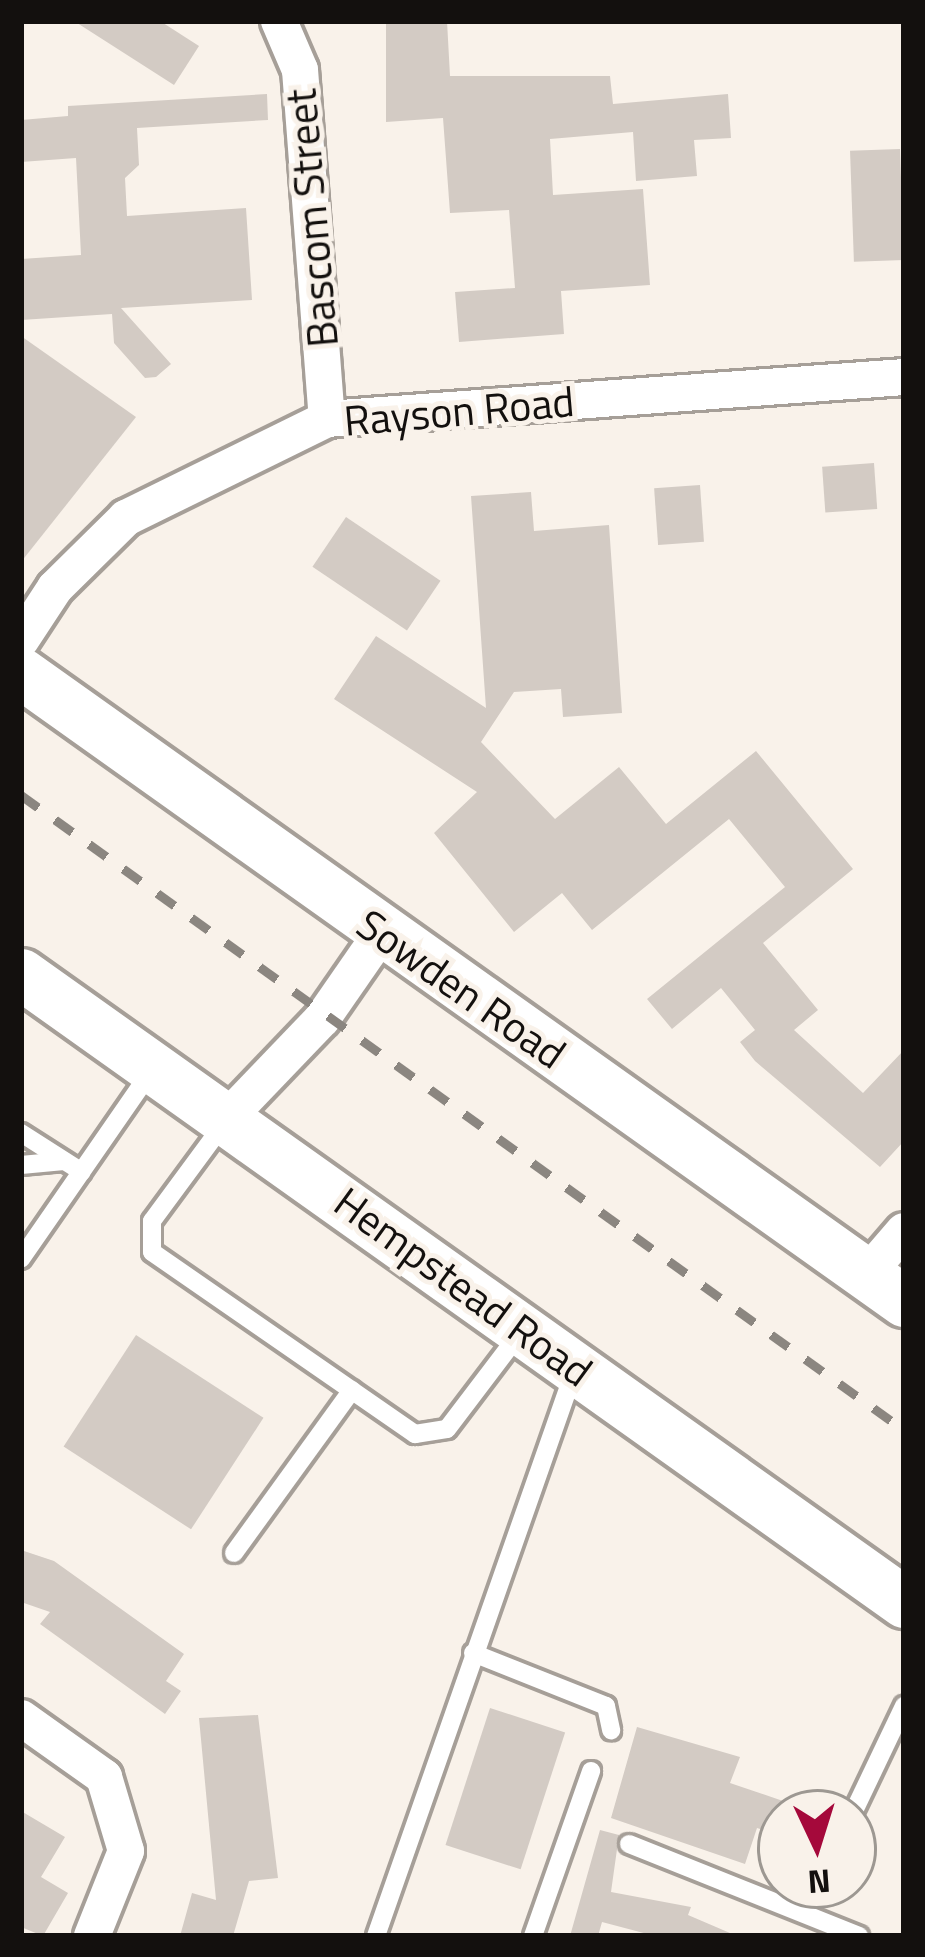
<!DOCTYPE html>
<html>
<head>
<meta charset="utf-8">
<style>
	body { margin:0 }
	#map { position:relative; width:925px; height:1957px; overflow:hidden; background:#f9f2ea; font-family:"Titillium Web",sans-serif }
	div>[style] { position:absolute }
	.building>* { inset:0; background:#d3cbc4; transform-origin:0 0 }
	.roads { filter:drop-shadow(3px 0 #a69f98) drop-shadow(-3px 0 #a69f98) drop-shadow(0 3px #a69f98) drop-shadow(0 -3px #a69f98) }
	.lane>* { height:18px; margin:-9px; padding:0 9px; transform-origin:9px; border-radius:9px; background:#fff }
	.street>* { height:36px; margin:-18px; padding:0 18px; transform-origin:18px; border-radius:18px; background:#fff }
	.secondary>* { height:51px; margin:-25.5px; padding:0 25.5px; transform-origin:25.5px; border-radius:25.5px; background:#fff }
	.rail>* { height:9px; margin-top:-4.5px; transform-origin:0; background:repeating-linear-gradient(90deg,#8b8680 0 21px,transparent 0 42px) }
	span { translate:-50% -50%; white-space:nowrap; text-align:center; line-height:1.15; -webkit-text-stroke:10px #f9f2ea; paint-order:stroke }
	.street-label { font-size:42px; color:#13100e }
	.frame { position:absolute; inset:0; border:24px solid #13100e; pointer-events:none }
	.north { position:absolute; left:757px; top:1789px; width:120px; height:120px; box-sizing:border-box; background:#f9f2ea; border:3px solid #9d9892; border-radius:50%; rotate:176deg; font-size:33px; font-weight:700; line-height:48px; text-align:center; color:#13100e }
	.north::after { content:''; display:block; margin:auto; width:42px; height:54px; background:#a5093b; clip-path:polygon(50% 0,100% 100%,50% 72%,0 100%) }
</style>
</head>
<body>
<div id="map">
	<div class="building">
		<i style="clip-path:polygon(74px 21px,160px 21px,199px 46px,174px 85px)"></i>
		<i style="clip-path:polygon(386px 21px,447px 21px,450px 76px,610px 76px,613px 104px,728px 94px,731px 138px,694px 140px,697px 176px,636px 181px,633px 132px,550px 139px,553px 195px,643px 189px,650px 285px,561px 291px,564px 334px,459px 342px,455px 292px,515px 288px,509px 210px,450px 213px,443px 118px,386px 122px)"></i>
		<i style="clip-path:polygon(267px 94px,268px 120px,137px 128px,139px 165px,125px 178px,127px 216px,246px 208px,252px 300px,121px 308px,171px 364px,156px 377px,145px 378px,114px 343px,112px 314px,21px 320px,21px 259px,81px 255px,76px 158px,21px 162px,21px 120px,68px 116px,68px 106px)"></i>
		<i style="left:900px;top:149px;width:111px;height:50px;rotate:88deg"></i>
		<i style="clip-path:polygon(21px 336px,136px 417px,21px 562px)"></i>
		<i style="left:874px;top:463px;width:46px;height:52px;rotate:86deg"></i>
		<i style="left:700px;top:485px;width:57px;height:46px;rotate:86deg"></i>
		<i style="clip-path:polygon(531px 492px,534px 531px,609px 525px,622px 713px,563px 717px,561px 689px,514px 692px,481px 742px,555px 819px,619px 767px,666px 824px,756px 751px,853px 869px,763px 943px,818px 1010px,794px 1030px,863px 1093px,904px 1050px,904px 1141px,880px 1167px,755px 1061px,740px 1042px,755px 1030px,721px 988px,672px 1029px,647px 999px,785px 887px,729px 819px,592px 930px,562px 893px,514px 932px,434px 833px,477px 792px,334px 699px,376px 636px,486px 708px,471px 496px)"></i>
		<i style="left:346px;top:517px;width:114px;height:60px;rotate:34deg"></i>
		<i style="left:136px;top:1335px;width:152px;height:133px;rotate:33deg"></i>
		<i style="clip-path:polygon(21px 1550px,54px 1561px,184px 1654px,166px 1681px,181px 1691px,165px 1714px,40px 1624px,50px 1612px,21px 1602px)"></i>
		<i style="left:490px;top:1708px;width:79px;height:144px;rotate:18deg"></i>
		<i style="clip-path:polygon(258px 1715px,278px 1878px,249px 1881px,233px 1936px,180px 1936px,192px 1893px,216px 1900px,199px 1718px)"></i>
		<i style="clip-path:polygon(637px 1727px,740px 1757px,730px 1783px,783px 1801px,772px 1833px,757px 1828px,745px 1864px,611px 1818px)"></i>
		<i style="clip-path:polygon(21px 1811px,65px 1837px,41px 1877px,68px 1893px,43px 1936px,21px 1927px)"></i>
		<i style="clip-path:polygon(600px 1830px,619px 1835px,611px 1892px,691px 1907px,688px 1915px,737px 1936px,655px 1936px,602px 1922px,598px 1936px,570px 1936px)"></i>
	</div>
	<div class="roads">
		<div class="lane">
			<i style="left:225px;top:1122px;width:123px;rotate:126.4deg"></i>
			<i style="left:152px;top:1221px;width:31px;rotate:90deg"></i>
			<i style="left:152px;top:1252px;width:320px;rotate:34.7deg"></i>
			<i style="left:415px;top:1434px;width:32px;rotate:-9deg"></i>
			<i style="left:447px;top:1429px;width:121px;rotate:-52.8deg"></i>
			<i style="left:21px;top:1133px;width:72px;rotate:32.6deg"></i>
			<i style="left:21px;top:1165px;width:43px;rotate:-5.3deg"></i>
			<i style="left:21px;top:1259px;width:230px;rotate:-55.3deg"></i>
			<i style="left:234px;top:1553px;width:201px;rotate:-54.1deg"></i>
			<i style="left:473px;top:1653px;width:143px;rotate:21.7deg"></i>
			<i style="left:606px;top:1706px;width:25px;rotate:78deg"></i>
			<i style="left:853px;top:1813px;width:119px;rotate:-64.5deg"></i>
			<i style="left:629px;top:1844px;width:248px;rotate:21.8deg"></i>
			<i style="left:376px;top:1936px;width:598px;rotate:-70.66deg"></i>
			<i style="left:533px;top:1936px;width:175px;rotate:-70.6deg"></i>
		</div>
		<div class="street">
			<i style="left:279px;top:21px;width:53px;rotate:66.8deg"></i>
			<i style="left:300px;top:70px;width:350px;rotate:85.6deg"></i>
			<i style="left:21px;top:640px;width:62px;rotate:-56.8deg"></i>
			<i style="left:55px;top:588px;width:100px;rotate:-44.6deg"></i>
			<i style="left:126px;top:518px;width:224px;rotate:-26.2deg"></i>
			<i style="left:327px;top:419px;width:579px;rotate:-4.16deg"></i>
			<i style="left:229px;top:1116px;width:134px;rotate:-46.2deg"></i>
			<i style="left:322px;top:1019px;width:107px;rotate:-55.3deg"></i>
			<i style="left:866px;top:1275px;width:58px;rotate:-49.2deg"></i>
			<i style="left:21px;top:1718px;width:102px;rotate:35.4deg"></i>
			<i style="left:104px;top:1777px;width:77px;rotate:73.4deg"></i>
			<i style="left:126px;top:1851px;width:92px;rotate:111.8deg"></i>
		</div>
		<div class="secondary">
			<i style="left:21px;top:673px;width:1084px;rotate:35.42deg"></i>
			<i style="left:21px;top:974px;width:1084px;rotate:35.42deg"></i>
		</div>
	</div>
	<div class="rail">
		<i style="left:21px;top:795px;width:1088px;rotate:35.72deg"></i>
	</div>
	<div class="street-label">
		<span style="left:311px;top:218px;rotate:-95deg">Bascom Street</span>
		<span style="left:459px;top:410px;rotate:-5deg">Rayson Road</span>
		<span style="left:462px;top:988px;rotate:35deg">Sowden Road</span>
		<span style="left:464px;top:1286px;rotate:36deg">Hempstead Road</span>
	</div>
	<div class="frame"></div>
	<div class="north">N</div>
</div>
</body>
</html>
